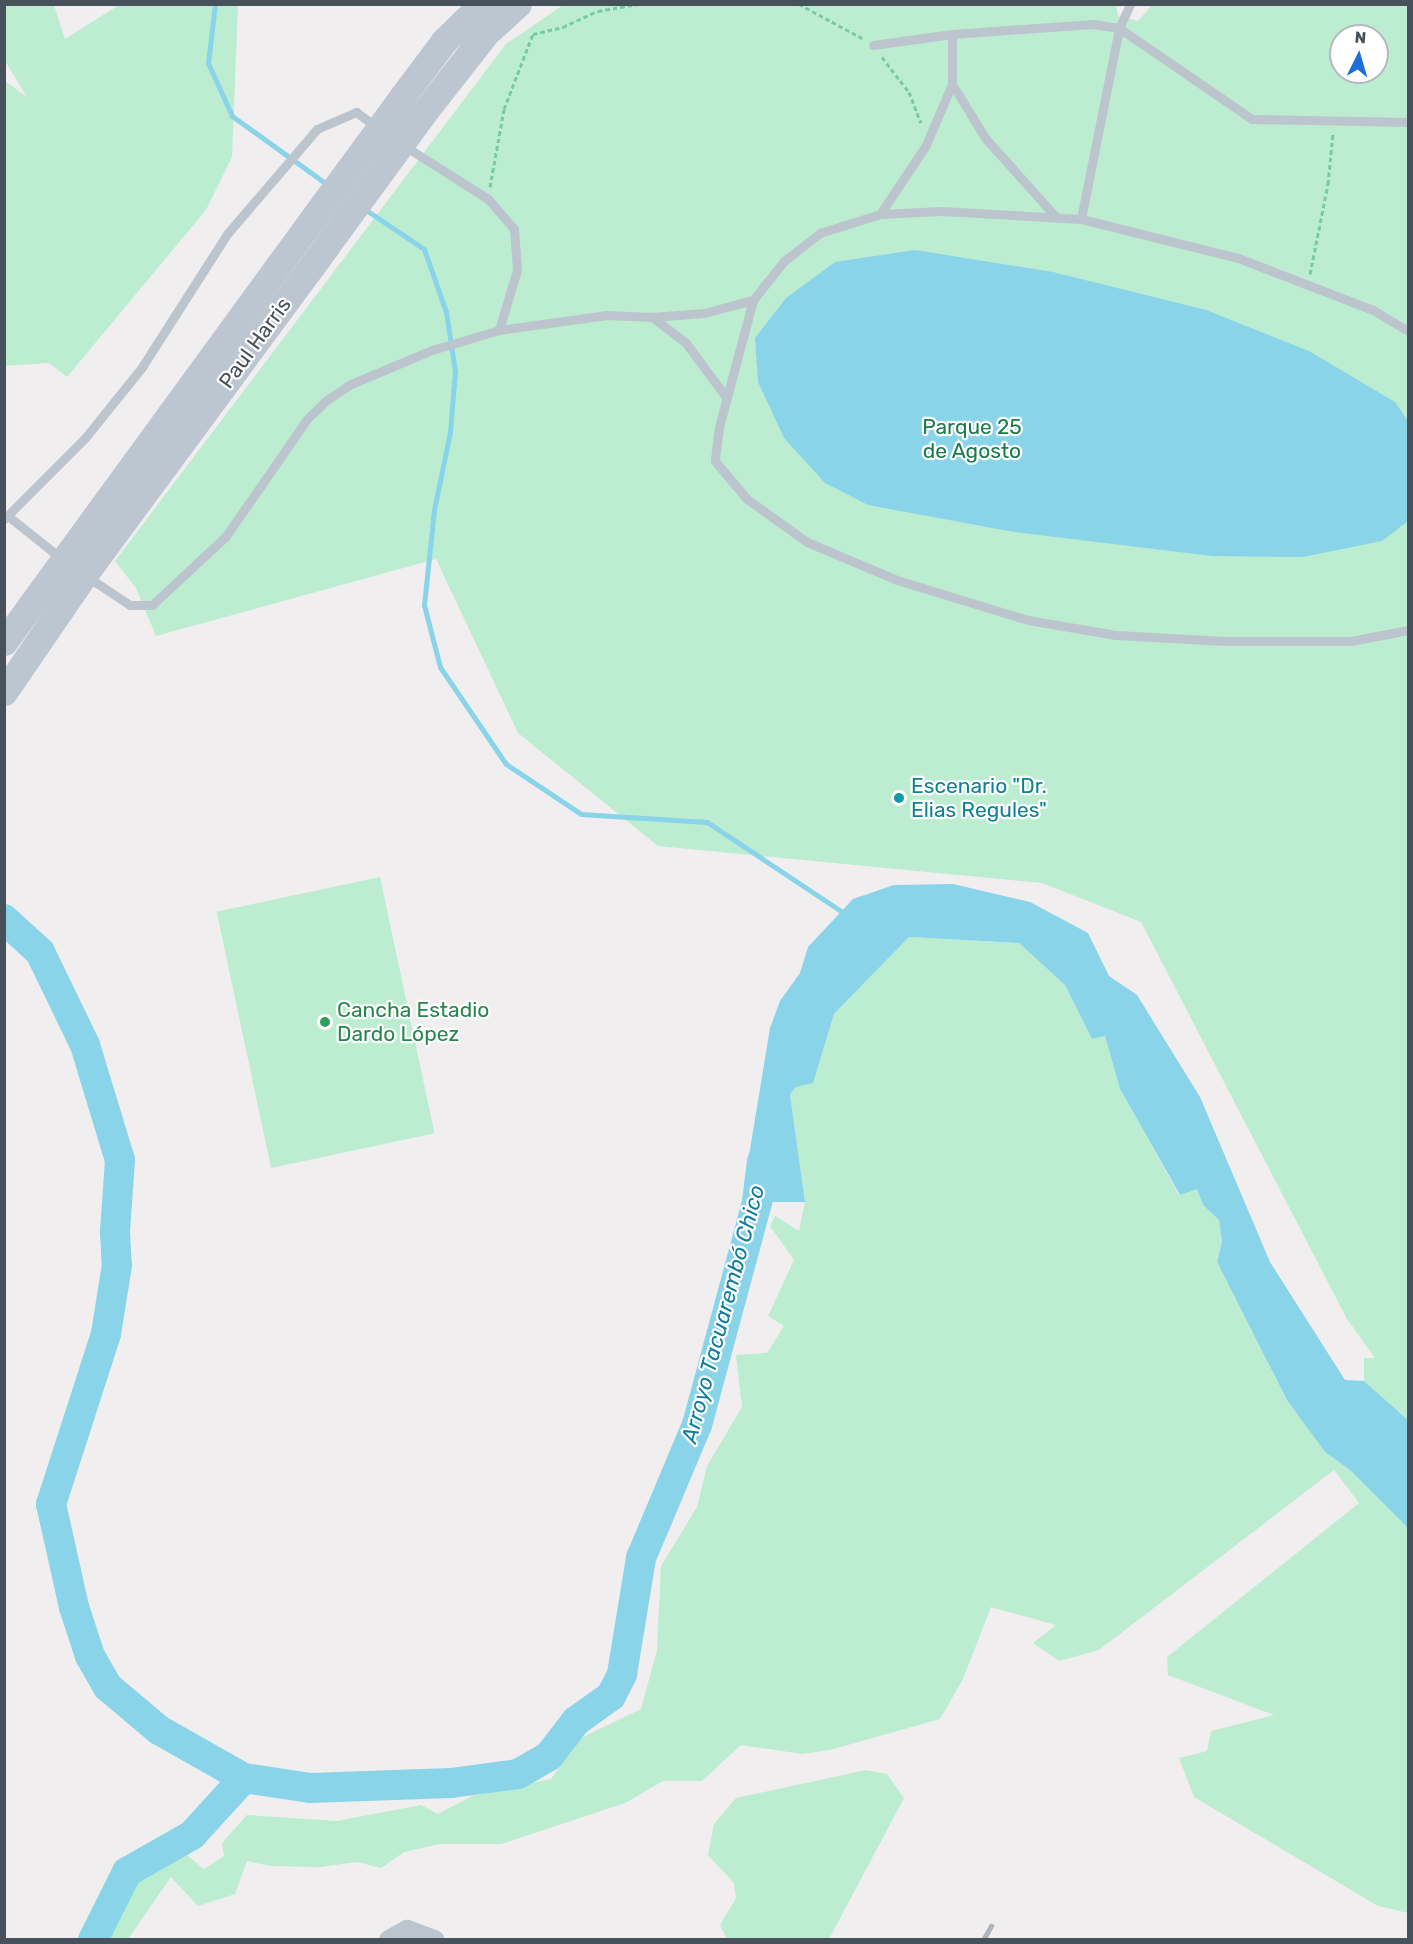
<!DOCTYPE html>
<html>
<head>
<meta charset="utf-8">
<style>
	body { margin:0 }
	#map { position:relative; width:1413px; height:1944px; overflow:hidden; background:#f0eeee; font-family:Rubik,sans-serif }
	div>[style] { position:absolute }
	.green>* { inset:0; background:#bcedd0; transform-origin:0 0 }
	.water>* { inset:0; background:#8ad4ea }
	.stream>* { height:5px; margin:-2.5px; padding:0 2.5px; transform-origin:2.5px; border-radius:2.5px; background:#8ad4ea }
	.river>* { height:30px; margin:-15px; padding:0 15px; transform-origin:15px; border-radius:15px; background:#8ad4ea }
	.path>* { height:3px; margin-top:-1.5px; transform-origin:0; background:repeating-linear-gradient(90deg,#75cba2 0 4.5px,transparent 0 7.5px) }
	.lane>* { height:9px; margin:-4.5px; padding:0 4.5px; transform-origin:4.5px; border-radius:4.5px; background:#bcc5cd }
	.street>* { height:20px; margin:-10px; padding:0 10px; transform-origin:10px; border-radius:10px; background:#bcc5cd }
	.secondary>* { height:27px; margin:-13.5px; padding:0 13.5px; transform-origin:13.5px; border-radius:13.5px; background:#bbc6d1 }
	.rail>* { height:4.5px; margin:-2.25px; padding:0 2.25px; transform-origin:2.25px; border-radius:2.25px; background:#b0b3b8 }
	.secondary-bridge>* { height:27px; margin:-13.5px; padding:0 13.5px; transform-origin:13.5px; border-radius:13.5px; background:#bbc6d1 }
	.dots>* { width:16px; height:16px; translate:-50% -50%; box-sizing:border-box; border:3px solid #fff; border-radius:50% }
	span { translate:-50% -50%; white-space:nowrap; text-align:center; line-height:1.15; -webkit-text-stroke:4.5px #fff; paint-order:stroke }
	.street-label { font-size:21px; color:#46515b }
	.park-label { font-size:21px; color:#197a4b }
	.culture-label { font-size:21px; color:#0d838f }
	.left { translate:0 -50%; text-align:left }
	.leisure-label { font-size:21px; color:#27864d }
	.water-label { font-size:22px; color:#0f7d9e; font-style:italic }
	.frame { position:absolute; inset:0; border:6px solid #46515b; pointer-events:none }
	.north { position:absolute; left:1329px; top:24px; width:60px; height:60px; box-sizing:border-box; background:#fff; border:2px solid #b5b9bd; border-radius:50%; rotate:5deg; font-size:16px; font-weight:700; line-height:24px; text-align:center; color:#46515b }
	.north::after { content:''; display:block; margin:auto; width:21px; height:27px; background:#1d6ddb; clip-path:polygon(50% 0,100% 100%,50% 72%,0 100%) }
</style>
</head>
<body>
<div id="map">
	<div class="green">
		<i style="clip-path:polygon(5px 4px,54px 5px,65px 39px,119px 5px,238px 5px,232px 157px,206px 210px,67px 377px,49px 363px,5px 366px,5px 81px,27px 97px,5px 61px)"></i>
		<i style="clip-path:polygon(evenodd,1116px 4px,1118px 16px,1138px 21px,1152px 5px,1408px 5px,1408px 1420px,1364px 1381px,1364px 1358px,1375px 1358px,1347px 1319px,1141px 922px,1042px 883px,658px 846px,518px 733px,436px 559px,156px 636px,136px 588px,115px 561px,506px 44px,563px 5px,1116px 4px,1341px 36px,1377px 36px,1377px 72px,1341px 72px,1341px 36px)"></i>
		<i style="left:380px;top:877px;width:262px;height:167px;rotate:78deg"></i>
		<i style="clip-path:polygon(909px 937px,1019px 943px,1065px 985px,1092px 1039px,1105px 1036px,1120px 1089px,1179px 1195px,1197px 1188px,1203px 1205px,1219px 1220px,1222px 1242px,1217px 1262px,1287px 1400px,1325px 1452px,1350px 1470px,1408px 1528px,1408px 1913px,1378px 1906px,1194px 1797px,1179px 1758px,1207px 1751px,1211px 1731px,1274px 1715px,1168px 1675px,1167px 1657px,1359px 1503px,1334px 1470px,1099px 1650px,1059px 1661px,1033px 1643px,1056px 1625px,991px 1607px,963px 1679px,940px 1719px,830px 1750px,802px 1754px,741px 1745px,702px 1781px,663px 1781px,625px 1803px,501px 1844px,439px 1844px,404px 1852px,381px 1868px,357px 1862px,320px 1867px,270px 1866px,247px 1861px,235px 1894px,198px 1906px,171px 1877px,128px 1939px,107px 1940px,136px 1881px,184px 1853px,204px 1869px,224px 1856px,222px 1843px,247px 1815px,337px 1821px,421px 1805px,438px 1814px,472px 1796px,551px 1779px,581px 1738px,641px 1709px,657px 1650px,661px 1566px,697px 1507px,707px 1466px,742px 1407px,736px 1355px,767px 1353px,784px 1326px,768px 1316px,794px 1260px,770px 1226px,775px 1216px,799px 1231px,805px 1202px,790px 1094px,796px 1087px,813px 1082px,834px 1014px)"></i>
		<i style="clip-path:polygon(866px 1770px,887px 1774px,904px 1798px,829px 1939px,727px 1939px,720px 1925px,736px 1898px,734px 1883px,708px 1855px,714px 1824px,736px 1798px)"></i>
	</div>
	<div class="water">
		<i style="clip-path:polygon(915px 250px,1053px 272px,1206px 310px,1309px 351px,1395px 402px,1408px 421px,1408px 521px,1382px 541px,1303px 557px,1212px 556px,1014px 532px,868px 505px,825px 483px,784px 438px,758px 382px,755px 338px,786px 298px,835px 262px)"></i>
		<i style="clip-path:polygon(953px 884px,1030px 902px,1088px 933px,1109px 976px,1137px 995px,1200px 1097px,1270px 1262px,1345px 1380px,1364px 1381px,1408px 1420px,1408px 1528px,1350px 1470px,1325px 1452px,1287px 1400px,1217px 1262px,1222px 1242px,1219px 1220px,1203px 1205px,1197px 1189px,1180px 1195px,1120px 1089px,1105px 1036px,1092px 1039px,1065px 985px,1019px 943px,909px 937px,834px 1014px,813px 1083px,796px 1087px,790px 1094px,805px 1202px,757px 1202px,744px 1186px,770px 1028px,780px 1001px,800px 973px,808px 947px,853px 899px,894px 885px)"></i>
	</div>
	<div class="stream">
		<i style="left:215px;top:4px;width:59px;rotate:96.8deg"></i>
		<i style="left:208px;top:63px;width:58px;rotate:65.6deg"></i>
		<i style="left:232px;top:116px;width:118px;rotate:35.7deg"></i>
		<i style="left:363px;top:208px;width:73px;rotate:33.9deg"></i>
		<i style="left:424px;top:249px;width:67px;rotate:70.8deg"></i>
		<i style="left:446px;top:312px;width:60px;rotate:81.3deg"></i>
		<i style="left:455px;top:371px;width:61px;rotate:94.7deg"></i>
		<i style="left:450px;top:432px;width:80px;rotate:101.6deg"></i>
		<i style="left:434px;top:510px;width:96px;rotate:96deg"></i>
		<i style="left:424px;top:605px;width:64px;rotate:75.5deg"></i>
		<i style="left:440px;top:667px;width:117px;rotate:55.8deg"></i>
		<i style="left:506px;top:764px;width:90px;rotate:33.7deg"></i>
		<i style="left:581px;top:814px;width:126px;rotate:3.6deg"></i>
		<i style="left:707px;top:822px;width:168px;rotate:33.6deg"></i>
	</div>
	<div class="river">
		<i style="left:4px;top:919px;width:49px;rotate:42.5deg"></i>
		<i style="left:40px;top:952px;width:103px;rotate:64.2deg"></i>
		<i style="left:85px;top:1045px;width:120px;rotate:73.1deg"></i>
		<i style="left:120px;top:1160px;width:72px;rotate:94deg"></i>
		<i style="left:115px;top:1232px;width:33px;rotate:87deg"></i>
		<i style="left:117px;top:1265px;width:70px;rotate:99.1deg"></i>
		<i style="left:106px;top:1334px;width:179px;rotate:107.9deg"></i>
		<i style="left:51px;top:1504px;width:106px;rotate:77.4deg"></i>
		<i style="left:74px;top:1607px;width:52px;rotate:71.9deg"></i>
		<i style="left:90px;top:1656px;width:36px;rotate:60deg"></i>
		<i style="left:108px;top:1687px;width:67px;rotate:40.1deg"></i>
		<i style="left:159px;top:1730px;width:98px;rotate:29.5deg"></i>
		<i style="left:244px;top:1778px;width:67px;rotate:8.6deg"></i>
		<i style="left:310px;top:1788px;width:141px;rotate:-2deg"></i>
		<i style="left:451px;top:1783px;width:68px;rotate:-7.7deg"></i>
		<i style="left:518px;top:1774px;width:36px;rotate:-30deg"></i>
		<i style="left:549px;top:1756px;width:44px;rotate:-52.4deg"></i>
		<i style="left:576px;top:1721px;width:43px;rotate:-35.5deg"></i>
		<i style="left:611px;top:1696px;width:25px;rotate:-63deg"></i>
		<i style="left:622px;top:1674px;width:118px;rotate:-80.7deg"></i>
		<i style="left:641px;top:1558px;width:144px;rotate:-67.2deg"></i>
		<i style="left:697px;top:1425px;width:231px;rotate:-74.9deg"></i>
		<i style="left:757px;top:1202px;width:41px;rotate:-83deg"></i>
		<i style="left:93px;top:1940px;width:76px;rotate:-63.4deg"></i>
		<i style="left:127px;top:1872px;width:75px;rotate:-29.6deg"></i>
		<i style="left:192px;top:1835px;width:77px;rotate:-47.6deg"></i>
	</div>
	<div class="path">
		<i style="left:799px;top:4px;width:72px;rotate:28.4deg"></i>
		<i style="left:882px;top:57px;width:44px;rotate:52.4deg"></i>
		<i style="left:909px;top:92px;width:33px;rotate:69deg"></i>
		<i style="left:490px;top:187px;width:79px;rotate:-79.8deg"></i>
		<i style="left:504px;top:109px;width:80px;rotate:-68.9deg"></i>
		<i style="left:533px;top:34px;width:31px;rotate:-13deg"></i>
		<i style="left:563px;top:27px;width:38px;rotate:-25deg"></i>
		<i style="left:598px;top:11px;width:39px;rotate:-10deg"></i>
		<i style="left:1310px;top:274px;width:92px;rotate:-78.7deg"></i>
		<i style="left:1328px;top:184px;width:51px;rotate:-84.4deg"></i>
	</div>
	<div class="lane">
		<i style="left:952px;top:34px;width:50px;rotate:90deg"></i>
		<i style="left:952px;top:84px;width:65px;rotate:58.3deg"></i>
		<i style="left:986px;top:139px;width:105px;rotate:48.1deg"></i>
		<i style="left:873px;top:45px;width:80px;rotate:-7.9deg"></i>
		<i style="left:952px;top:34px;width:141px;rotate:-4.1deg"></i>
		<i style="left:1093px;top:24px;width:26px;rotate:9deg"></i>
		<i style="left:1119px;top:28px;width:161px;rotate:34.4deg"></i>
		<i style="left:1252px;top:119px;width:156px;rotate:1.1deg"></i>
		<i style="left:403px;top:145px;width:101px;rotate:32.4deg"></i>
		<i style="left:488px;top:199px;width:40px;rotate:49deg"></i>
		<i style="left:514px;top:229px;width:41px;rotate:85.8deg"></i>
		<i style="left:517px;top:270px;width:63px;rotate:106.7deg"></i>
		<i style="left:880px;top:214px;width:83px;rotate:-56.3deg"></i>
		<i style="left:926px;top:145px;width:66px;rotate:-66.9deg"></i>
		<i style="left:1081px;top:219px;width:195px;rotate:-78.7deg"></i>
		<i style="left:1119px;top:28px;width:26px;rotate:-65deg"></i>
		<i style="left:652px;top:317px;width:43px;rotate:37.4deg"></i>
		<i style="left:686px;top:343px;width:67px;rotate:53.5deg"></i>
		<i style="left:1408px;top:331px;width:41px;rotate:-149deg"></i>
		<i style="left:1373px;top:310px;width:145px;rotate:-158.9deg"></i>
		<i style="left:1238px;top:258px;width:162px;rotate:-166deg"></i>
		<i style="left:1081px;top:219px;width:140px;rotate:-176.7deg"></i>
		<i style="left:941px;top:211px;width:61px;rotate:177.2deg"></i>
		<i style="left:880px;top:214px;width:63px;rotate:162.4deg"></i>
		<i style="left:820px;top:233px;width:46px;rotate:142.1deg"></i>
		<i style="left:784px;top:261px;width:50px;rotate:128.5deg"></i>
		<i style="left:753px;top:300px;width:131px;rotate:105deg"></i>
		<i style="left:719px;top:427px;width:34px;rotate:97deg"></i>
		<i style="left:715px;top:461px;width:50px;rotate:49.9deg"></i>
		<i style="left:747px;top:499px;width:74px;rotate:35.6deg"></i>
		<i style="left:807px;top:542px;width:98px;rotate:22.9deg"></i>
		<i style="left:897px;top:580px;width:137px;rotate:17deg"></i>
		<i style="left:1028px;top:620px;width:89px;rotate:9.7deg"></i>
		<i style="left:1116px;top:635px;width:110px;rotate:3.1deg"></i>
		<i style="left:1226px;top:641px;width:125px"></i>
		<i style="left:1351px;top:641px;width:58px;rotate:-10.9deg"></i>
		<i style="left:8px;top:516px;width:69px;rotate:38.5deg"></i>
		<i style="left:4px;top:519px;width:115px;rotate:-45deg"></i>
		<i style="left:85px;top:438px;width:91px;rotate:-51.2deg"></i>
		<i style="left:142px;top:367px;width:158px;rotate:-57.4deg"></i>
		<i style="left:227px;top:234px;width:138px;rotate:-49.4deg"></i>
		<i style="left:317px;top:129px;width:43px;rotate:-23.6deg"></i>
		<i style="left:356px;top:112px;width:26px;rotate:36deg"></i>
		<i style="left:86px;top:576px;width:53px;rotate:33.4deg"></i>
		<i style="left:130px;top:605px;width:22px"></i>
		<i style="left:152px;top:605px;width:101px;rotate:-43deg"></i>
		<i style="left:226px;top:536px;width:142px;rotate:-55.3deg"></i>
		<i style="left:307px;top:419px;width:28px;rotate:-44deg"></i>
		<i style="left:327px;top:400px;width:29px;rotate:-34deg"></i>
		<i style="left:351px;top:384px;width:88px;rotate:-22.8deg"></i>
		<i style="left:432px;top:350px;width:70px;rotate:-16.6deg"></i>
		<i style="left:499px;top:330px;width:109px;rotate:-7.9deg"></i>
		<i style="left:607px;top:315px;width:45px;rotate:2.5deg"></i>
		<i style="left:652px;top:317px;width:52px;rotate:-4.4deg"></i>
		<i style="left:704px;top:313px;width:51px;rotate:-14.9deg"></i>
	</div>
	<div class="street">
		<i style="left:389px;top:1940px;width:21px;rotate:-29deg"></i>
		<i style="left:407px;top:1930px;width:29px;rotate:20deg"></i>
	</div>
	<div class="secondary">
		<i style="left:402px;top:97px;width:70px;rotate:-53.1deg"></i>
		<i style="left:444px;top:41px;width:53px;rotate:-44.2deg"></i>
		<i style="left:422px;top:115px;width:104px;rotate:-52deg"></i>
		<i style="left:486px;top:33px;width:43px;rotate:-42.2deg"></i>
		<i style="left:4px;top:642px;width:507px;rotate:-53.9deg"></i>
		<i style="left:4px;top:692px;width:142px;rotate:-55.6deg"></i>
		<i style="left:84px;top:575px;width:410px;rotate:-53.6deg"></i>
	</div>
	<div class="rail">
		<i style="left:983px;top:1940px;width:16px;rotate:-60deg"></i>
	</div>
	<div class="secondary-bridge">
		<i style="left:303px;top:232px;width:167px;rotate:-53.7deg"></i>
		<i style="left:327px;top:245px;width:161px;rotate:-53.8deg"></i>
	</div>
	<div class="dots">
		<i style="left:899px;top:798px;background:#0f9aa8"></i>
		<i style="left:325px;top:1022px;background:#2e9e5b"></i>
	</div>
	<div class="street-label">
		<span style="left:255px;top:343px;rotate:-54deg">Paul Harris</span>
	</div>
	<div class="park-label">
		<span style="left:972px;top:439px">Parque 25<br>de Agosto</span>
	</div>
	<div class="culture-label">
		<span class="left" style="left:911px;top:798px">Escenario "Dr.<br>Elias Regules"</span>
	</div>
	<div class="leisure-label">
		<span class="left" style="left:337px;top:1022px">Cancha Estadio<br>Dardo López</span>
	</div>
	<div class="water-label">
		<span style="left:723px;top:1314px;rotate:-75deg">Arroyo Tacuarembó Chico</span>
	</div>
	<div class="frame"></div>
	<div class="north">N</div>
</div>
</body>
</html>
